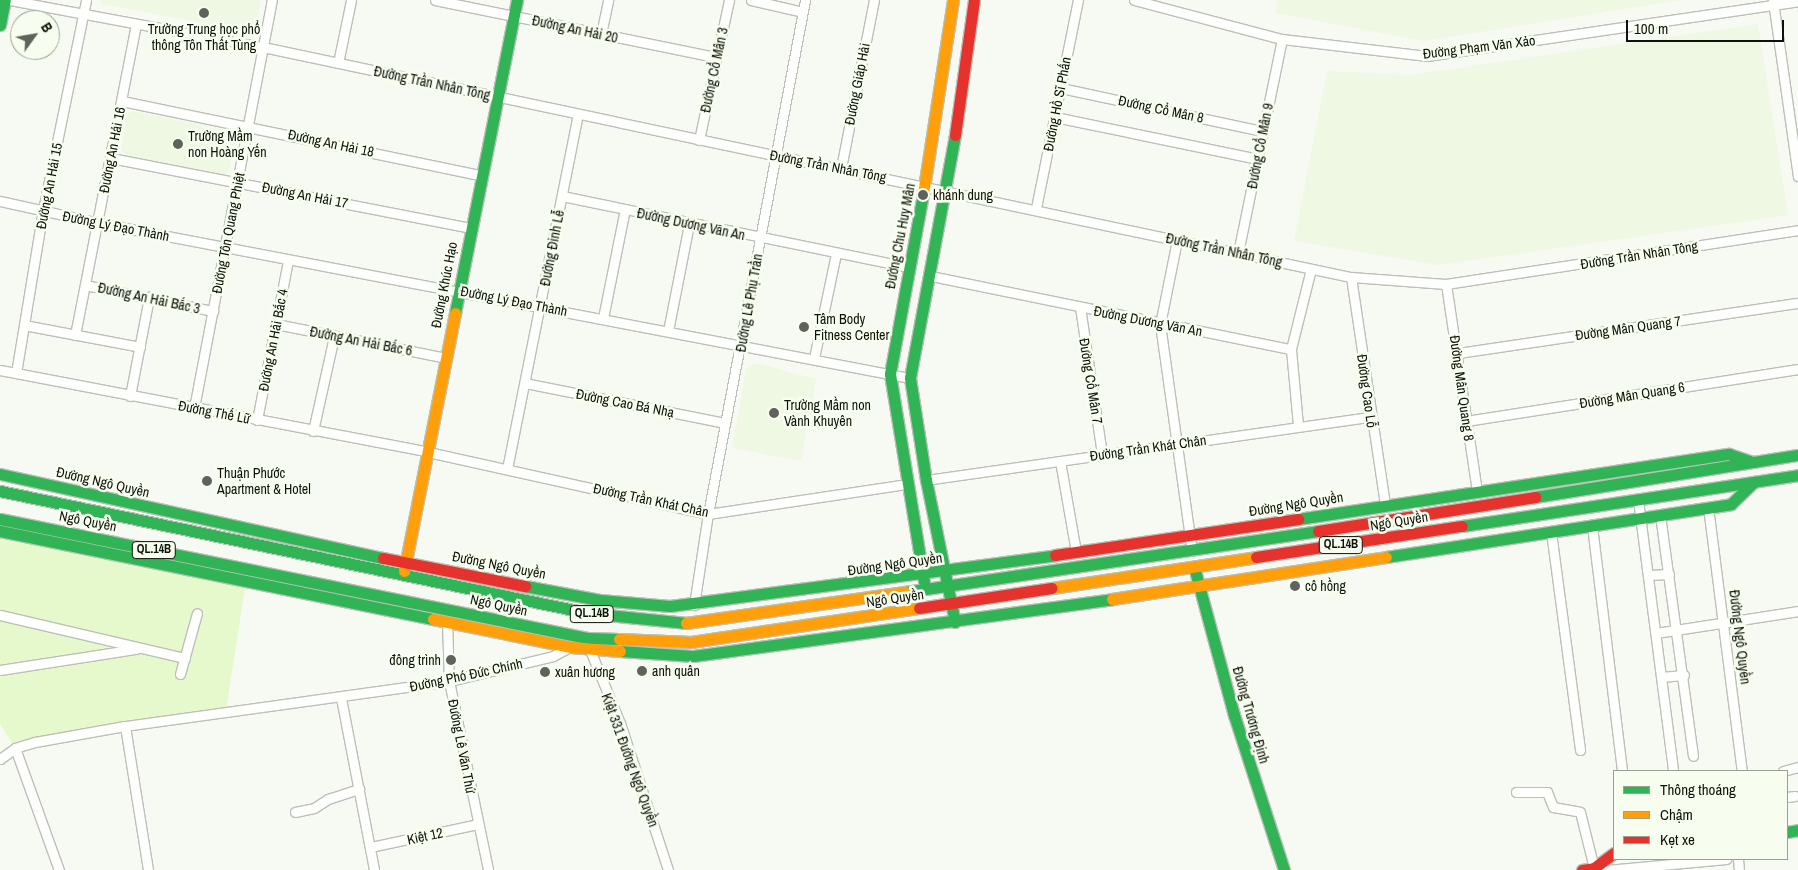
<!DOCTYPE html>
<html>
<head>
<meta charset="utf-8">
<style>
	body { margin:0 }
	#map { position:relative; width:1798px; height:870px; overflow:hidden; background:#f7faf2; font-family:"Archivo Narrow",sans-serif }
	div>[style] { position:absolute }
	.built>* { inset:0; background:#eff8e2 }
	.green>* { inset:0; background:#e6f9cc }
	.roads { filter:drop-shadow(1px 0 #bcc0b8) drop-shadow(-1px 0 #bcc0b8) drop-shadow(0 1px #bcc0b8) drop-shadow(0 -1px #bcc0b8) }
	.street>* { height:9px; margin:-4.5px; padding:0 4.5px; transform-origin:4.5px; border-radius:4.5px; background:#fefefd }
	.fast>* { height:11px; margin:-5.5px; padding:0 5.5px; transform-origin:5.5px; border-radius:5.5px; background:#30b455 }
	.slow>* { height:11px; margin:-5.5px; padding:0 5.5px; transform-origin:5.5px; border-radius:5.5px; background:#ff9f0a }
	.jam>* { height:11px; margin:-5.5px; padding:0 5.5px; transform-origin:5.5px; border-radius:5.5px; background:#e5322d }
	.dots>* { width:14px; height:14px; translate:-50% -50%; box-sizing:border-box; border:2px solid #f7feef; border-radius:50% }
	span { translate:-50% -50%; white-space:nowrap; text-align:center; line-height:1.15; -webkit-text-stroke:5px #f7feef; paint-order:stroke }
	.shield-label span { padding:1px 4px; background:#f7feef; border:1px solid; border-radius:4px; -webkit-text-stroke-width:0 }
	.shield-label { font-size:12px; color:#0e1209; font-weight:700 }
	.poi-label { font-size:14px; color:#0e1209 }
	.left { translate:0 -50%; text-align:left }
	.right { translate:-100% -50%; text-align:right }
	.street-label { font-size:14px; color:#0e1209 }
	.legend { position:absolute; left:1613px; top:770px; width:175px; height:90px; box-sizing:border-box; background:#f7feef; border:1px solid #9aa093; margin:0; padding:6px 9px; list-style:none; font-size:15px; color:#0e1209 }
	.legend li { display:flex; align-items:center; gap:10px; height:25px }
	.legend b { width:25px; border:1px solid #9aa093 }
	.north { position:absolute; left:10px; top:10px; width:50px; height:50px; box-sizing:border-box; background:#f7feef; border:1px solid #9aa093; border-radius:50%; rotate:58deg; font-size:14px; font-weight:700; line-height:20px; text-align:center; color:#0e1209 }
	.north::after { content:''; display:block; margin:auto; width:18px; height:22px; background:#60635b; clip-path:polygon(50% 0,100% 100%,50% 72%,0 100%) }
	.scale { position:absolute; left:1626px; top:20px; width:158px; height:22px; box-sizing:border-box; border:2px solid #0e1209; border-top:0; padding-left:6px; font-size:15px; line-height:18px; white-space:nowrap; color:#0e1209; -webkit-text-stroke:4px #f7feef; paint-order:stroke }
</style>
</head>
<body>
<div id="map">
	<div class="built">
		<i style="clip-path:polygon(100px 0,261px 0,257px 22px,245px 31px,102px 4px)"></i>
		<i style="clip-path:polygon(1278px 0,1681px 0,1424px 41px,1275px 13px)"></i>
		<i style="clip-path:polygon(1758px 24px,1788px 215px,1438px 265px,1294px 241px,1327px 71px,1410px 75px)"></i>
		<i style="clip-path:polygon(132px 111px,232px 132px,235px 138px,229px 171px,225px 175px,126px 155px,121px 149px,127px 115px)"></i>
		<i style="clip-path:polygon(756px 363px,816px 379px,801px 461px,732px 448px,746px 369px)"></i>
	</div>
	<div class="green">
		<i style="clip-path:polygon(0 532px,246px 581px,226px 711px,15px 748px,0 724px)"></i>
	</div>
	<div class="roads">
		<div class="street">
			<i style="left:9px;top:0;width:258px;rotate:10.5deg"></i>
			<i style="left:263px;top:47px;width:1112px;rotate:11.94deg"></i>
			<i style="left:1351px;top:277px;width:95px;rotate:4.2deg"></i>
			<i style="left:1446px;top:284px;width:356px;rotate:-8.7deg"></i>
			<i style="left:435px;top:0;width:287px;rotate:11.5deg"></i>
			<i style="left:751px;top:0;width:53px;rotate:13deg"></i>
			<i style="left:1134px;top:0;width:153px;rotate:14.8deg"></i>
			<i style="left:1282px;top:39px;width:146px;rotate:6.7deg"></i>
			<i style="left:1427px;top:56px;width:375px;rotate:-8.4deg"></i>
			<i style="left:1773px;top:1px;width:177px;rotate:81.9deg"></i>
			<i style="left:601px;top:34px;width:35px;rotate:-78deg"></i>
			<i style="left:338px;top:63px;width:64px;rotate:-78.3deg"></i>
			<i style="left:1061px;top:88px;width:206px;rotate:12.1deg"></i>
			<i style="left:122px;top:101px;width:366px;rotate:11.7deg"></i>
			<i style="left:1055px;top:117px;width:206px;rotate:11.7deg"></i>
			<i style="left:699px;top:140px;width:143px;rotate:-77.9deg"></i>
			<i style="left:111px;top:158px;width:366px;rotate:11deg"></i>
			<i style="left:841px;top:168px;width:171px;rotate:-78.9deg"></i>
			<i style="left:562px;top:196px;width:354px;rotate:11.6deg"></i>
			<i style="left:0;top:201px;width:101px;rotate:12.5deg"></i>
			<i style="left:99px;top:223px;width:826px;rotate:10.82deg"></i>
			<i style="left:1036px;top:208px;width:212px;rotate:-78.6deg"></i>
			<i style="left:1177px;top:240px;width:86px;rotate:101.4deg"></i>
			<i style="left:1160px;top:324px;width:229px;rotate:82deg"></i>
			<i style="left:1238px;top:253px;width:218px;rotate:-78.4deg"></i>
			<i style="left:931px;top:276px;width:367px;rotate:11.5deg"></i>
			<i style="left:1351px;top:277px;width:231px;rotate:81.5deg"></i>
			<i style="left:1446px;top:284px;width:210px;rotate:81.5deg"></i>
			<i style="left:85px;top:285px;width:131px;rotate:11.5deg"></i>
			<i style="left:1080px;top:307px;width:150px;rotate:81.5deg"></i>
			<i style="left:603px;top:318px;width:111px;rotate:-78.6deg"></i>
			<i style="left:276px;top:324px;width:173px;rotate:11.3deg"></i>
			<i style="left:24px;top:325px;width:118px;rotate:10.7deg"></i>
			<i style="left:668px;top:331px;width:109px;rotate:-78.9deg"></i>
			<i style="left:75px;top:335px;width:317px;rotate:-78.9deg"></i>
			<i style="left:1458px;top:353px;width:344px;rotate:-8.4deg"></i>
			<i style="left:814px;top:358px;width:106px;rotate:-78.1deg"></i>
			<i style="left:0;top:370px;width:436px;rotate:10.8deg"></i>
			<i style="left:428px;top:452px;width:287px;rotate:12.5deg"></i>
			<i style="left:708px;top:514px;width:200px;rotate:-8.6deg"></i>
			<i style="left:16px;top:373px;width:165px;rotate:-80.6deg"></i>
			<i style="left:43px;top:210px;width:214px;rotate:-78.4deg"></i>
			<i style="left:525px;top:383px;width:204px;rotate:11.3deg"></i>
			<i style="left:130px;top:396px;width:101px;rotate:-79.1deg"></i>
			<i style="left:194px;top:408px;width:415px;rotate:-79.2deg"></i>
			<i style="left:257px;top:420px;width:163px;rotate:-79deg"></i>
			<i style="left:1466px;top:421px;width:336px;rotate:-8.9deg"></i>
			<i style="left:1298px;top:425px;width:76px;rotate:-95.3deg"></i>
			<i style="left:1291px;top:349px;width:82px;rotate:-76deg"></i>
			<i style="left:313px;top:431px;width:97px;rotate:-77.5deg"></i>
			<i style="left:1060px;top:461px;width:92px;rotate:80deg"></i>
			<i style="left:507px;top:469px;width:361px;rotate:-78.7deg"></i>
			<i style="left:926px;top:480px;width:449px;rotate:-8.1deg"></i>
			<i style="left:1638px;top:500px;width:273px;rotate:82.6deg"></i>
			<i style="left:1708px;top:507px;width:266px;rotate:82.7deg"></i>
			<i style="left:1660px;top:515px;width:243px;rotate:82.2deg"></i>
			<i style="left:1592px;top:526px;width:247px;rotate:83deg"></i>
			<i style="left:1551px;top:532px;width:220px;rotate:82.4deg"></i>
			<i style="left:1648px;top:575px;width:21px;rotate:-3deg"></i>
			<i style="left:694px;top:605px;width:92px;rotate:-81.3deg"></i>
			<i style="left:708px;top:514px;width:523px;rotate:-79.31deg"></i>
			<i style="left:0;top:615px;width:190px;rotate:13.1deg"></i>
			<i style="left:447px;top:622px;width:59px;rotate:88.1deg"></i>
			<i style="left:449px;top:681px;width:193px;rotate:78.3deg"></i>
			<i style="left:1656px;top:633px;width:144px;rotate:-8.8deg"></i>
			<i style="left:590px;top:650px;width:79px;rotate:67.7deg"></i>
			<i style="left:620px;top:723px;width:155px;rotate:71.9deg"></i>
			<i style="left:0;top:670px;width:138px;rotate:-8.8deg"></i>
			<i style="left:180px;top:674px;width:63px;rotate:-74.4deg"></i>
			<i style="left:1661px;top:677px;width:23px;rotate:-5deg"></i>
			<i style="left:341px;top:698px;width:175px;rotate:79.1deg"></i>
			<i style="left:125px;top:726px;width:146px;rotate:80.9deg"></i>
			<i style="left:15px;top:748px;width:130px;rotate:70.2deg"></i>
			<i style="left:0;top:759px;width:19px;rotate:-36deg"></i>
			<i style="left:15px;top:748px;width:21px;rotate:-17deg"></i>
			<i style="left:35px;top:742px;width:91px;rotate:-10.1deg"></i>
			<i style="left:125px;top:726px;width:327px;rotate:-7.9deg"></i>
			<i style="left:449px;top:681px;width:107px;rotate:-13.5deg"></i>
			<i style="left:553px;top:656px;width:19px;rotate:-28deg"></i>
			<i style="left:1783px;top:771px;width:16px;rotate:-15deg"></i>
			<i style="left:1516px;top:792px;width:31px"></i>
			<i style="left:1547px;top:792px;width:16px;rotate:68deg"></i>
			<i style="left:1553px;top:807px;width:27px;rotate:10deg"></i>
			<i style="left:1580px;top:812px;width:58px;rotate:76deg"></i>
			<i style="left:1594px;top:868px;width:5px;rotate:22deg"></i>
			<i style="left:1787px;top:797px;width:8px;rotate:-7deg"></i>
			<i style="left:295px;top:812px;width:19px;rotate:-12deg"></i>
			<i style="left:314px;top:808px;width:17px;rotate:-33deg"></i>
			<i style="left:328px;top:799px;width:33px;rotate:-18deg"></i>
			<i style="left:371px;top:847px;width:109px;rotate:-12.1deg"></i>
			<i style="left:1738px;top:859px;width:11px;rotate:85deg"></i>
			<i style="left:1607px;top:870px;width:120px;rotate:-5.3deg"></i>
		</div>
		<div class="fast">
			<i style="left:0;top:25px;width:25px;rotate:-79deg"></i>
			<i style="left:955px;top:135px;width:247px;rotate:100.5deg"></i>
			<i style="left:910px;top:378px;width:103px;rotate:81.1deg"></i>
			<i style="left:926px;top:480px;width:145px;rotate:78.5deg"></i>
			<i style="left:923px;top:194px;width:183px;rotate:100.4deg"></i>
			<i style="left:890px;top:374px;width:211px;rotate:80.7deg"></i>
			<i style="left:455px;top:313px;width:319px;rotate:-78.8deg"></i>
			<i style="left:0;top:474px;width:392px;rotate:12.4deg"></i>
			<i style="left:0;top:491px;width:601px;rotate:11.72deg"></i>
			<i style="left:588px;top:613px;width:99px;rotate:5.8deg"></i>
			<i style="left:1535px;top:497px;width:266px;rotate:-9.1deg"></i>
			<i style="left:0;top:519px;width:599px;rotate:11.46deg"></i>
			<i style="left:587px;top:638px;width:32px;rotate:2deg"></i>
			<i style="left:1298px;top:519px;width:436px;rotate:-8.6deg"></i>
			<i style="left:1729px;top:454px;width:24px;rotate:19deg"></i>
			<i style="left:1462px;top:526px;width:340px;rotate:-8.6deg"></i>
			<i style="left:0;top:531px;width:442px;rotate:11.5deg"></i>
			<i style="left:1386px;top:557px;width:349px;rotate:-8.7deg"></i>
			<i style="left:1731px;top:504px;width:32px;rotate:-44deg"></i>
			<i style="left:1194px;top:567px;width:153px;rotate:74.9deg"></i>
			<i style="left:1234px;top:715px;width:163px;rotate:72.1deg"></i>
			<i style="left:525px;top:586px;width:76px;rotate:10.6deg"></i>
			<i style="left:600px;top:600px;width:70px;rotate:4.9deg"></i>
			<i style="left:670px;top:606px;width:388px;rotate:-7.5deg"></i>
			<i style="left:905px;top:592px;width:417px;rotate:-8.4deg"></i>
			<i style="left:620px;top:651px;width:73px;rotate:3.9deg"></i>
			<i style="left:693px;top:656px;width:423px;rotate:-7.7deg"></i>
			<i style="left:1787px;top:832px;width:11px;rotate:-10deg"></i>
		</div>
		<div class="slow">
			<i style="left:923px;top:194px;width:196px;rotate:-81.2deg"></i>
			<i style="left:404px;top:571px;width:263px;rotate:-78.8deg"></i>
			<i style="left:1052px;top:588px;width:206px;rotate:-8.6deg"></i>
			<i style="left:1112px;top:599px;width:277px;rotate:-8.7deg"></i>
			<i style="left:433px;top:619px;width:141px;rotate:11.5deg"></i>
			<i style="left:571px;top:647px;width:49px;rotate:4.7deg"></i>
			<i style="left:686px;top:623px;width:221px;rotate:-8.1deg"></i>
			<i style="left:619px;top:639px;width:72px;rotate:2.4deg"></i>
			<i style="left:691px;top:642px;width:231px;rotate:-8.5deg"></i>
		</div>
		<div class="jam">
			<i style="left:955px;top:135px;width:136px;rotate:-82deg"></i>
			<i style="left:1318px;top:531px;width:220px;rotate:-8.9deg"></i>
			<i style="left:1055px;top:555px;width:246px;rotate:-8.4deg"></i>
			<i style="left:1256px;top:557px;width:208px;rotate:-8.6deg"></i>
			<i style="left:383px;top:558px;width:145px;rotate:11.2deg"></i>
			<i style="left:919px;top:608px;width:134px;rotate:-8.6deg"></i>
			<i style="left:1582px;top:870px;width:12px;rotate:-9deg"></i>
			<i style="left:1594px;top:868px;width:25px;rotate:-37deg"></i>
		</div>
	</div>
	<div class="dots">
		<i style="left:204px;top:13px;background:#60635b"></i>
		<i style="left:178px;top:144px;background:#60635b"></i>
		<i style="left:923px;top:195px;background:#60635b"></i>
		<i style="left:804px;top:327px;background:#60635b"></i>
		<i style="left:774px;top:413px;background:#60635b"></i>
		<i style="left:207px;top:481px;background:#60635b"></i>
		<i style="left:1295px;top:586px;background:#60635b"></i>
		<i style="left:451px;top:660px;background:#60635b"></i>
		<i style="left:642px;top:671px;background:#60635b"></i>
		<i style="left:545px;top:672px;background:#60635b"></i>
	</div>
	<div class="shield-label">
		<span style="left:1341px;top:545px">QL.14B</span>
		<span style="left:154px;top:550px">QL.14B</span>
		<span style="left:592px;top:614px">QL.14B</span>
	</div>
	<div class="poi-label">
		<span style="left:204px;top:37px">Trường Trung học phổ<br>thông Tôn Thất Tùng</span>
		<span class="left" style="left:188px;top:144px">Trường Mầm<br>non Hoàng Yến</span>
		<span class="left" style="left:933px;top:195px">khánh dung</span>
		<span class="left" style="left:814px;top:327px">Tâm Body<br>Fitness Center</span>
		<span class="left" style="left:784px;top:413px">Trường Mầm non<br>Vành Khuyên</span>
		<span class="left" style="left:217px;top:481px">Thuận Phước<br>Apartment &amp; Hotel</span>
		<span class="left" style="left:1305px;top:586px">cô hồng</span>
		<span class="right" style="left:441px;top:660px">đông trình</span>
		<span class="left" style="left:652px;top:671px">anh quân</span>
		<span class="left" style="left:555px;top:672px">xuân hương</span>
	</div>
	<div class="street-label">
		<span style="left:575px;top:29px;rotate:12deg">Đường An Hải 20</span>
		<span style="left:1479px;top:47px;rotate:-7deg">Đường Phạm Văn Xảo</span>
		<span style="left:714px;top:70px;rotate:-78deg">Đường Cổ Mân 3</span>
		<span style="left:432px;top:83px;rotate:12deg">Đường Trần Nhân Tông</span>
		<span style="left:857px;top:84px;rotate:-79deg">Đường Giáp Hải</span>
		<span style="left:1057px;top:104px;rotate:-79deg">Đường Hồ Sĩ Phấn</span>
		<span style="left:1161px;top:109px;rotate:12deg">Đường Cổ Mân 8</span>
		<span style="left:331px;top:143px;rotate:12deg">Đường An Hải 18</span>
		<span style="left:1260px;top:146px;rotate:-79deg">Đường Cổ Mân 9</span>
		<span style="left:112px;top:150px;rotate:-79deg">Đường An Hải 16</span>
		<span style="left:828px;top:166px;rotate:11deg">Đường Trần Nhân Tông</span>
		<span style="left:49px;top:186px;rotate:-79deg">Đường An Hải 15</span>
		<span style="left:305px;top:195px;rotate:11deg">Đường An Hải 17</span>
		<span style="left:691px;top:224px;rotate:12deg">Đường Dương Văn An</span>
		<span style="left:116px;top:226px;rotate:11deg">Đường Lý Đạo Thành</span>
		<span style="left:228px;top:233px;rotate:-79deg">Đường Tôn Quang Phiệt</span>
		<span style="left:900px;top:236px;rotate:-79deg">Đường Chu Huy Mân</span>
		<span style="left:552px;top:248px;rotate:-79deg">Đường Đinh Lễ</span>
		<span style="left:1224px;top:250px;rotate:12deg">Đường Trần Nhân Tông</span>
		<span style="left:1639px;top:255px;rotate:-9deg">Đường Trần Nhân Tông</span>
		<span style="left:444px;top:285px;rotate:-79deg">Đường Khúc Hạo</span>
		<span style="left:149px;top:298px;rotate:12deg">Đường An Hải Bắc 3</span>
		<span style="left:514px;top:301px;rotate:11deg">Đường Lý Đạo Thành</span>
		<span style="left:749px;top:303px;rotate:-80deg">Đường Lê Phụ Trần</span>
		<span style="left:1148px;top:321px;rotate:11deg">Đường Dương Văn An</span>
		<span style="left:1628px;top:328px;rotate:-8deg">Đường Mân Quang 7</span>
		<span style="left:273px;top:340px;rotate:-79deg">Đường An Hải Bắc 4</span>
		<span style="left:361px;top:341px;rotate:11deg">Đường An Hải Bắc 6</span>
		<span style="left:1091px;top:381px;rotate:81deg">Đường Cổ Mân 7</span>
		<span style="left:1462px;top:388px;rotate:82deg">Đường Mân Quang 8</span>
		<span style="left:1367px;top:391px;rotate:82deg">Đường Cao Lỗ</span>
		<span style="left:1632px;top:395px;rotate:-9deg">Đường Mân Quang 6</span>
		<span style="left:625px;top:403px;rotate:11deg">Đường Cao Bá Nhạ</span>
		<span style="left:214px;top:412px;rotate:11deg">Đường Thế Lữ</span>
		<span style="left:1148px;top:448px;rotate:-8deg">Đường Trần Khát Chân</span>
		<span style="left:103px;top:482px;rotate:13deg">Đường Ngô Quyền</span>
		<span style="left:651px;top:500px;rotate:12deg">Đường Trần Khát Chân</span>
		<span style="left:1296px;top:504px;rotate:-9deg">Đường Ngô Quyền</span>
		<span style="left:88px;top:521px;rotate:11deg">Ngô Quyền</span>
		<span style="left:1399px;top:521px;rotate:-9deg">Ngô Quyền</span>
		<span style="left:895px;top:564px;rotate:-8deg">Đường Ngô Quyền</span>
		<span style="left:499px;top:565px;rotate:11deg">Đường Ngô Quyền</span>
		<span style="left:895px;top:598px;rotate:-8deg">Ngô Quyền</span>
		<span style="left:499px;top:605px;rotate:12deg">Ngô Quyền</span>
		<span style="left:1740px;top:637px;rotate:83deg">Đường Ngô Quyền</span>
		<span style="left:466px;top:675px;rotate:-12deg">Đường Phó Đức Chính</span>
		<span style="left:1251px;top:715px;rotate:74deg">Đường Trương Định</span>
		<span style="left:462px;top:746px;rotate:79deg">Đường Lê Văn Thứ</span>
		<span style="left:630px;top:760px;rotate:70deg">Kiệt 331 Đường Ngô Quyền</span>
		<span style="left:425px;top:836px;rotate:-12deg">Kiệt 12</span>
	</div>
	<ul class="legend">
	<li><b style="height:6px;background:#30b455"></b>Thông thoáng</li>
	<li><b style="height:6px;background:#ff9f0a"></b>Chậm</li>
	<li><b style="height:6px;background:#e5322d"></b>Kẹt xe</li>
	</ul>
	<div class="north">B</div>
	<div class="scale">100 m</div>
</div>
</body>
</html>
